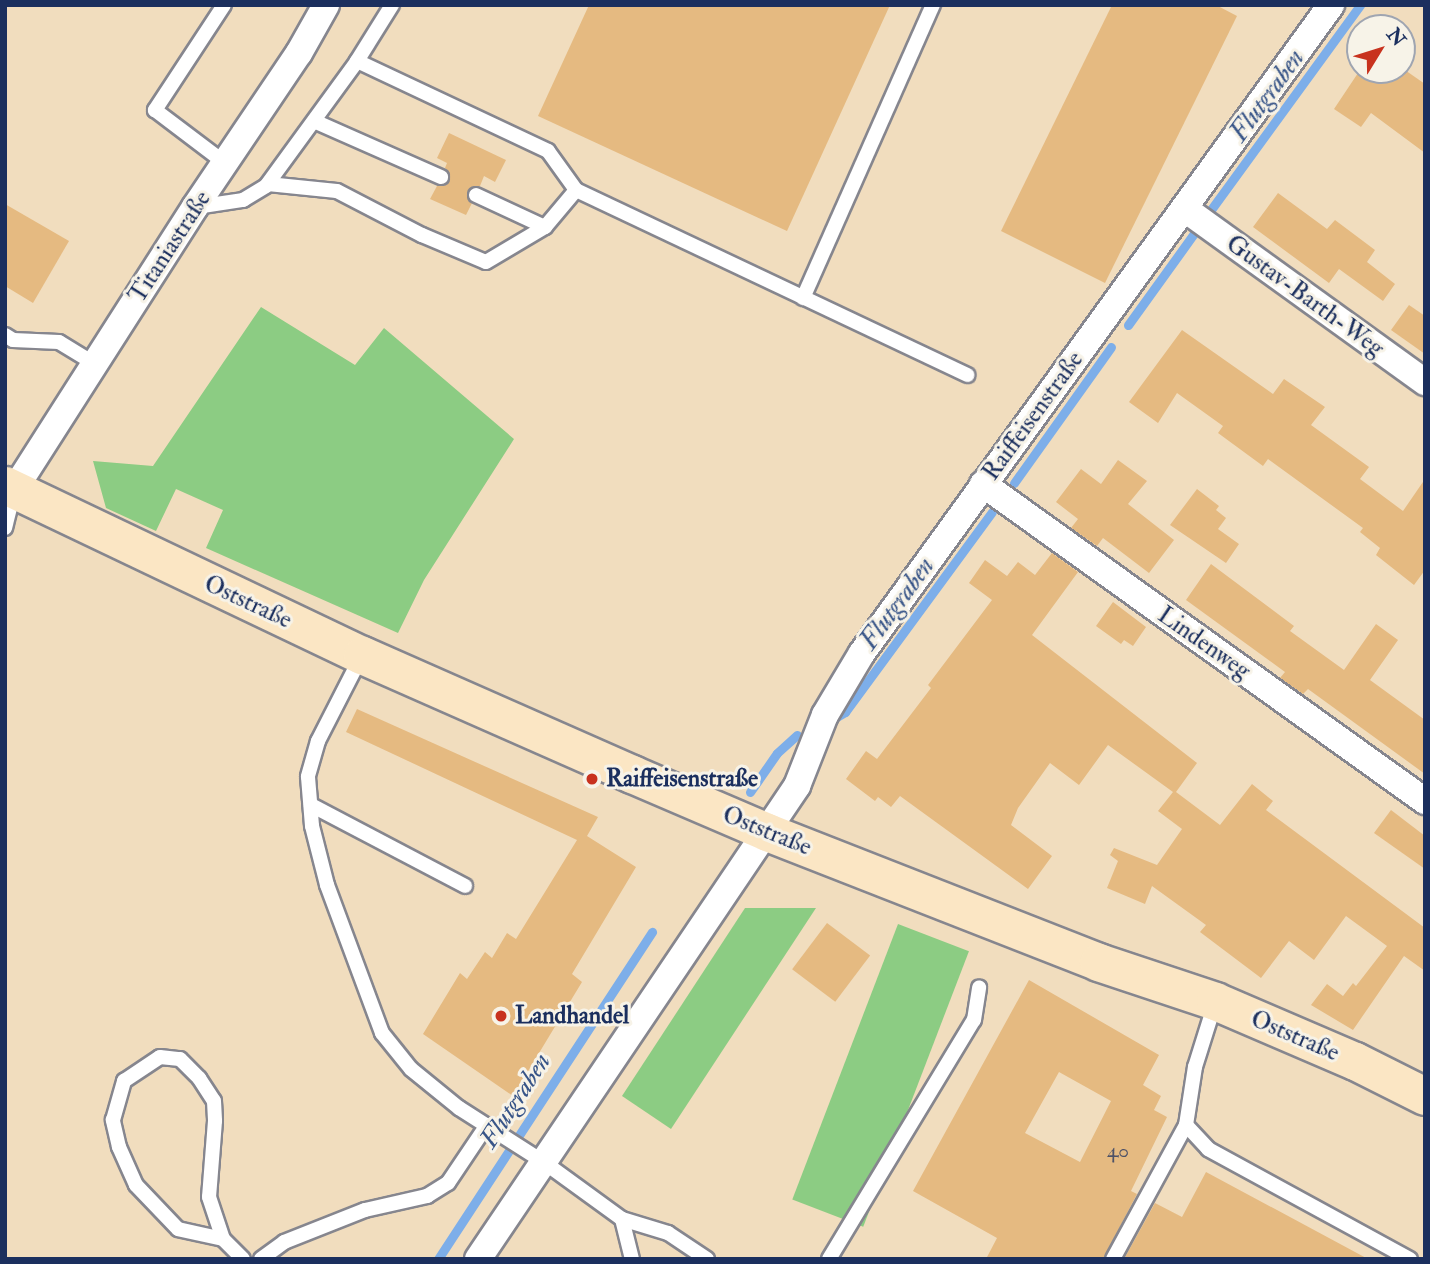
<!DOCTYPE html>
<html>
<head>
<meta charset="utf-8">
<style>
	body { margin:0 }
	#map { position:relative; width:1430px; height:1264px; overflow:hidden; background:#f1ddbe; font-family:"IM FELL Double Pica",serif }
	div>[style] { position:absolute }
	.green>* { inset:0; background:#8ccc83; transform-origin:0 0 }
	.stream>* { height:9px; margin:-4.5px; padding:0 4.5px; transform-origin:4.5px; border-radius:4.5px; background:#7daee9 }
	.building>* { inset:0; background:#e5ba81; transform-origin:0 0 }
	.roads { filter:drop-shadow(2px 0 #86868e) drop-shadow(-2px 0 #86868e) drop-shadow(0 2px #86868e) drop-shadow(0 -2px #86868e) }
	.lane>* { height:14px; margin:-7px; padding:0 7px; transform-origin:7px; border-radius:7px; background:#fff }
	.street>* { height:26px; margin:-13px; padding:0 13px; transform-origin:13px; border-radius:13px; background:#fff }
	.secondary>* { height:37px; margin:-18.5px; padding:0 18.5px; transform-origin:18.5px; border-radius:18.5px; background:#fbe6c4 }
	.dots>* { width:19px; height:19px; translate:-50% -50%; box-sizing:border-box; border:4px solid #f7f3e8; border-radius:50% }
	span { translate:-50% -50%; white-space:nowrap; text-align:center; line-height:1.15; -webkit-text-stroke:6px #f7f3e8; paint-order:stroke }
	.number-label { font-size:21px; color:#4e5267 }
	.number-label span { -webkit-text-stroke-width:0 }
	.street-label { font-size:24px; color:#1b2f5e }
	.poi-label { font-size:24px; color:#1b2f5e; font-weight:700 }
	.left { translate:0 -50%; text-align:left }
	.water-label { font-size:26px; color:#385588; font-style:italic }
	.frame { position:absolute; inset:0; border:7px solid #1b2f5e; pointer-events:none }
	.north { position:absolute; left:1346px; top:14px; width:70px; height:70px; box-sizing:border-box; background:#f7f3e8; border:2px solid #9fa5b1; border-radius:50%; rotate:52deg; font-size:19px; font-weight:700; line-height:28px; text-align:center; color:#1b2f5e }
	.north::after { content:''; display:block; margin:auto; width:24px; height:32px; background:#c8321e; clip-path:polygon(50% 0,100% 100%,50% 72%,0 100%) }
</style>
</head>
<body>
<div id="map">
	<div class="green">
		<i style="clip-path:polygon(261px 307px,355px 365px,384px 328px,514px 439px,424px 580px,398px 633px,206px 548px,223px 510px,176px 489px,156px 531px,106px 508px,93px 461px,153px 466px)"></i>
		<i style="clip-path:polygon(745px 908px,816px 908px,671px 1129px,622px 1096px)"></i>
		<i style="left:898px;top:924px;width:76px;height:295px;rotate:21deg"></i>
	</div>
	<div class="stream">
		<i style="left:1210px;top:211px;width:255px;rotate:-53.9deg"></i>
		<i style="left:1128px;top:325px;width:115px;rotate:-54.2deg"></i>
		<i style="left:1014px;top:483px;width:167px;rotate:-54.5deg"></i>
		<i style="left:835px;top:718px;width:12px;rotate:-31deg"></i>
		<i style="left:845px;top:712px;width:248px;rotate:-53.7deg"></i>
		<i style="left:750px;top:792px;width:47px;rotate:-55.3deg"></i>
		<i style="left:777px;top:753px;width:27px;rotate:-42deg"></i>
		<i style="left:438px;top:1259px;width:391px;rotate:-56.8deg"></i>
	</div>
	<div class="building">
		<i style="clip-path:polygon(589px 5px,890px 5px,787px 231px,538px 116px)"></i>
		<i style="clip-path:polygon(1112px 5px,1216px 5px,1237px 16px,1105px 283px,1001px 231px)"></i>
		<i style="clip-path:polygon(1402px 68px,1425px 84px,1425px 153px,1371px 113px,1361px 127px,1334px 109px,1360px 70px)"></i>
		<i style="clip-path:polygon(449px 133px,506px 160px,495px 182px,484px 176px,480px 186px,468px 190px,467px 197px,472px 203px,466px 215px,430px 199px,437px 186px,446px 185px,450px 180px,449px 172px,445px 168px,447px 163px,437px 158px)"></i>
		<i style="clip-path:polygon(1278px 193px,1327px 229px,1335px 220px,1375px 250px,1367px 262px,1395px 284px,1383px 301px,1339px 269px,1329px 283px,1253px 227px)"></i>
		<i style="clip-path:polygon(5px 204px,69px 241px,33px 303px,5px 286px)"></i>
		<i style="clip-path:polygon(1409px 305px,1425px 316px,1425px 354px,1391px 330px)"></i>
		<i style="clip-path:polygon(1182px 330px,1273px 394px,1284px 379px,1325px 407px,1311px 425px,1369px 467px,1360px 479px,1403px 511px,1425px 479px,1425px 570px,1414px 585px,1376px 555px,1380px 548px,1360px 532px,1363px 528px,1268px 459px,1263px 466px,1218px 433px,1223px 426px,1177px 393px,1158px 423px,1129px 402px)"></i>
		<i style="clip-path:polygon(1118px 460px,1147px 481px,1128px 504px,1174px 540px,1149px 573px,1103px 538px,1097px 546px,1071px 528px,1078px 519px,1056px 502px,1081px 469px,1101px 484px)"></i>
		<i style="clip-path:polygon(1197px 489px,1219px 506px,1216px 510px,1226px 518px,1218px 529px,1239px 544px,1226px 563px,1170px 525px)"></i>
		<i style="clip-path:polygon(1052px 553px,1078px 572px,1032px 635px,1197px 763px,1176px 792px,1220px 825px,1252px 784px,1273px 801px,1266px 810px,1425px 928px,1425px 971px,1404px 956px,1353px 1030px,1311px 1005px,1327px 984px,1343px 996px,1353px 983px,1356px 986px,1387px 946px,1346px 916px,1314px 960px,1289px 941px,1261px 978px,1200px 932px,1206px 925px,1152px 886px,1145px 904px,1107px 888px,1118px 861px,1110px 855px,1114px 848px,1157px 865px,1182px 829px,1158px 811px,1173px 792px,1108px 745px,1079px 785px,1050px 763px,1018px 808px,1011px 825px,1052px 856px,1028px 889px,900px 796px,891px 807px,878px 797px,875px 801px,846px 779px,866px 751px,877px 759px,931px 688px,928px 685px,992px 600px,969px 583px,985px 560px,1007px 576px,1018px 562px,1035px 575px)"></i>
		<i style="clip-path:polygon(1211px 564px,1294px 626px,1290px 631px,1344px 670px,1376px 624px,1398px 640px,1370px 680px,1425px 720px,1425px 774px,1308px 689px,1303px 694px,1280px 678px,1285px 672px,1186px 600px)"></i>
		<i style="clip-path:polygon(1113px 602px,1146px 627px,1133px 646px,1124px 640px,1121px 644px,1096px 626px)"></i>
		<i style="clip-path:polygon(357px 709px,598px 817px,587px 836px,636px 867px,572px 974px,582px 982px,513px 1096px,423px 1034px,460px 973px,467px 979px,485px 952px,492px 958px,507px 933px,516px 939px,577px 840px,346px 732px)"></i>
		<i style="clip-path:polygon(1391px 810px,1425px 836px,1425px 869px,1374px 833px)"></i>
		<i style="left:827px;top:923px;width:54px;height:58px;rotate:37deg"></i>
		<i style="clip-path:polygon(evenodd,1029px 980px,1159px 1055px,1143px 1085px,1161px 1096px,1154px 1110px,1167px 1117px,1131px 1191px,1137px 1194px,1103px 1259px,986px 1259px,997px 1238px,913px 1191px,1029px 980px,1059px 1072px,1111px 1101px,1080px 1162px,1025px 1133px,1059px 1072px)"></i>
		<i style="clip-path:polygon(1206px 1172px,1368px 1259px,1124px 1259px,1155px 1203px,1182px 1217px)"></i>
	</div>
	<div class="roads">
		<div class="lane">
			<i style="left:224px;top:5px;width:126px;rotate:123.3deg"></i>
			<i style="left:155px;top:110px;width:88px;rotate:37.1deg"></i>
			<i style="left:357px;top:61px;width:211px;rotate:25.2deg"></i>
			<i style="left:548px;top:151px;width:48px;rotate:54.3deg"></i>
			<i style="left:314px;top:121px;width:139px;rotate:23.8deg"></i>
			<i style="left:268px;top:184px;width:69px;rotate:5.8deg"></i>
			<i style="left:337px;top:191px;width:96px;rotate:27.4deg"></i>
			<i style="left:422px;top:235px;width:69px;rotate:22.9deg"></i>
			<i style="left:486px;top:262px;width:69px;rotate:-30.7deg"></i>
			<i style="left:545px;top:227px;width:48px;rotate:-50deg"></i>
			<i style="left:576px;top:190px;width:433px;rotate:25.3deg"></i>
			<i style="left:476px;top:195px;width:76px;rotate:24.9deg"></i>
			<i style="left:196px;top:207px;width:48px;rotate:-8.5deg"></i>
			<i style="left:243px;top:200px;width:27px;rotate:-31deg"></i>
			<i style="left:266px;top:186px;width:155px;rotate:-53.9deg"></i>
			<i style="left:357px;top:61px;width:66px;rotate:-58deg"></i>
			<i style="left:803px;top:298px;width:321px;rotate:-66.1deg"></i>
			<i style="left:5px;top:335px;width:9px;rotate:32deg"></i>
			<i style="left:13px;top:340px;width:46px;rotate:2.5deg"></i>
			<i style="left:59px;top:342px;width:42px;rotate:31.4deg"></i>
			<i style="left:5px;top:528px;width:37px;rotate:-76deg"></i>
			<i style="left:362px;top:655px;width:97px;rotate:117.1deg"></i>
			<i style="left:318px;top:741px;width:37px;rotate:106deg"></i>
			<i style="left:308px;top:777px;width:49px;rotate:85.3deg"></i>
			<i style="left:312px;top:826px;width:61px;rotate:75.7deg"></i>
			<i style="left:327px;top:885px;width:158px;rotate:69.6deg"></i>
			<i style="left:382px;top:1033px;width:46px;rotate:51.1deg"></i>
			<i style="left:411px;top:1069px;width:62px;rotate:39.1deg"></i>
			<i style="left:459px;top:1108px;width:102px;rotate:32.6deg"></i>
			<i style="left:545px;top:1163px;width:95px;rotate:36deg"></i>
			<i style="left:622px;top:1219px;width:48px;rotate:16.9deg"></i>
			<i style="left:668px;top:1233px;width:47px;rotate:33.7deg"></i>
			<i style="left:311px;top:805px;width:174px;rotate:27.7deg"></i>
			<i style="left:1186px;top:1125px;width:33px;rotate:47deg"></i>
			<i style="left:1208px;top:1149px;width:230px;rotate:28.6deg"></i>
			<i style="left:622px;top:1219px;width:41px;rotate:76deg"></i>
			<i style="left:223px;top:1239px;width:46px;rotate:-167.5deg"></i>
			<i style="left:178px;top:1229px;width:61px;rotate:-133.7deg"></i>
			<i style="left:136px;top:1185px;width:42px;rotate:-114.1deg"></i>
			<i style="left:119px;top:1147px;width:28px;rotate:-103deg"></i>
			<i style="left:113px;top:1120px;width:41px;rotate:-74.2deg"></i>
			<i style="left:124px;top:1081px;width:43px;rotate:-33.7deg"></i>
			<i style="left:160px;top:1057px;width:20px;rotate:6deg"></i>
			<i style="left:180px;top:1059px;width:27px;rotate:45deg"></i>
			<i style="left:199px;top:1078px;width:27px;rotate:57deg"></i>
			<i style="left:214px;top:1101px;width:20px;rotate:87deg"></i>
			<i style="left:215px;top:1121px;width:76px;rotate:94.5deg"></i>
			<i style="left:209px;top:1197px;width:44px;rotate:71.6deg"></i>
			<i style="left:223px;top:1239px;width:28px;rotate:45deg"></i>
			<i style="left:261px;top:1259px;width:29px;rotate:-36deg"></i>
			<i style="left:284px;top:1242px;width:87px;rotate:-21.6deg"></i>
			<i style="left:365px;top:1210px;width:64px;rotate:-12.7deg"></i>
			<i style="left:427px;top:1196px;width:25px;rotate:-32deg"></i>
			<i style="left:448px;top:1183px;width:70px;rotate:-56.1deg"></i>
			<i style="left:829px;top:1259px;width:280px;rotate:-58.8deg"></i>
			<i style="left:974px;top:1020px;width:33px;rotate:-81deg"></i>
			<i style="left:1113px;top:1259px;width:153px;rotate:-61.4deg"></i>
			<i style="left:1186px;top:1125px;width:59px;rotate:-81.2deg"></i>
			<i style="left:1195px;top:1067px;width:67px;rotate:-72.6deg"></i>
		</div>
		<div class="street">
			<i style="left:1185px;top:209px;width:296px;rotate:35.8deg"></i>
			<i style="left:983px;top:484px;width:544px;rotate:35.65deg"></i>
			<i style="left:14px;top:490px;width:336px;rotate:-57.4deg"></i>
			<i style="left:195px;top:207px;width:186px;rotate:-56deg"></i>
			<i style="left:299px;top:53px;width:55px;rotate:-60.6deg"></i>
			<i style="left:478px;top:1259px;width:571px;rotate:-56deg"></i>
			<i style="left:797px;top:786px;width:76px;rotate:-68.5deg"></i>
			<i style="left:825px;top:715px;width:72px;rotate:-59.2deg"></i>
			<i style="left:862px;top:653px;width:800px;rotate:-54.1deg"></i>
		</div>
		<div class="secondary">
			<i style="left:5px;top:485px;width:395px;rotate:25.5deg"></i>
			<i style="left:362px;top:655px;width:295px;rotate:23.8deg"></i>
			<i style="left:632px;top:774px;width:147px;rotate:23.2deg"></i>
			<i style="left:767px;top:832px;width:356px;rotate:21.4deg"></i>
			<i style="left:1098px;top:962px;width:123px;rotate:18.4deg"></i>
			<i style="left:1215px;top:1001px;width:152px;rotate:23.2deg"></i>
			<i style="left:1355px;top:1061px;width:78px;rotate:26.6deg"></i>
		</div>
	</div>
	<div class="dots">
		<i style="left:592px;top:779px;background:#c8321e"></i>
		<i style="left:501px;top:1016px;background:#c8321e"></i>
	</div>
	<div class="number-label">
		<span style="left:1118px;top:1151px">40</span>
	</div>
	<div class="street-label">
		<span style="left:170px;top:247px;rotate:-57deg">Titaniastraße</span>
		<span style="left:1305px;top:296px;rotate:36deg">Gustav-Barth-Weg</span>
		<span style="left:1033px;top:416px;rotate:-54deg">Raiffeisenstraße</span>
		<span style="left:248px;top:602px;rotate:25deg">Oststraße</span>
		<span style="left:1204px;top:643px;rotate:35deg">Lindenweg</span>
		<span style="left:767px;top:831px;rotate:22deg">Oststraße</span>
		<span style="left:1295px;top:1036px;rotate:23deg">Oststraße</span>
	</div>
	<div class="poi-label">
		<span class="left" style="left:606px;top:779px">Raiffeisenstraße</span>
		<span class="left" style="left:515px;top:1016px">Landhandel</span>
	</div>
	<div class="water-label">
		<span style="left:1268px;top:96px;rotate:-54deg">Flutgraben</span>
		<span style="left:898px;top:604px;rotate:-54deg">Flutgraben</span>
		<span style="left:516px;top:1101px;rotate:-57deg">Flutgraben</span>
	</div>
	<div class="frame"></div>
	<div class="north">N</div>
</div>
</body>
</html>
